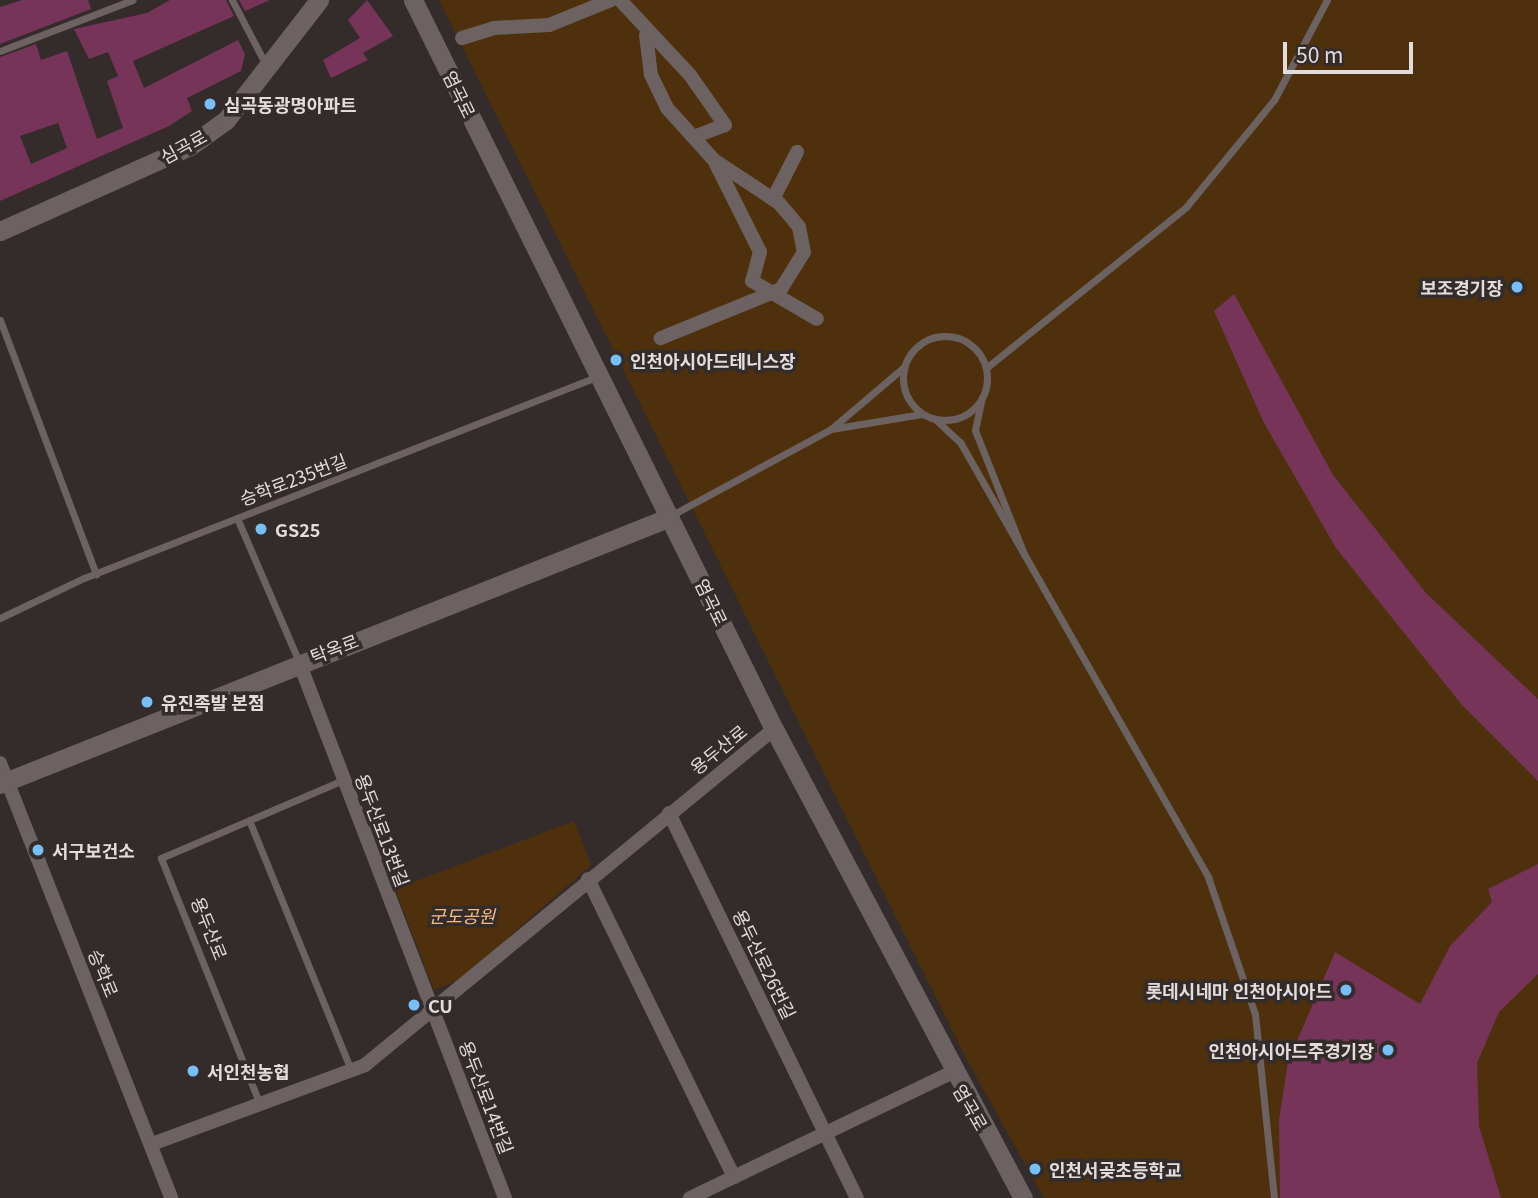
<!DOCTYPE html>
<html>
<head>
<meta charset="utf-8">
<style>
	body { margin:0 }
	#map { position:relative; width:1538px; height:1198px; overflow:hidden; background:#342b2b; font-family:Georgia,"Noto Sans KR",serif }
	div>[style] { position:absolute }
	.green>* { inset:0; background:#4e310c }
	.building>* { inset:0; background:#763458 }
	.lane>* { height:7px; margin:-3.5px; padding:0 3.5px; transform-origin:3.5px; border-radius:3.5px; background:#6c6262 }
	.lane>.ring { margin:-3.5px; padding:0; box-sizing:content-box; background:none; border:7px solid #6c6262; border-radius:50% }
	.street>* { height:14px; margin:-7px; padding:0 7px; transform-origin:7px; border-radius:7px; background:#6c6262 }
	.secondary>* { height:19px; margin:-9.5px; padding:0 9.5px; transform-origin:9.5px; border-radius:9.5px; background:#6c6262 }
	.dots>* { width:19px; height:19px; translate:-50% -50%; box-sizing:border-box; border:4px solid #342b2b; border-radius:50% }
	span { translate:-50% -50%; white-space:nowrap; text-align:center; line-height:1.15; -webkit-text-stroke:7px #342b2b; paint-order:stroke }
	.street-label { font-size:18px; color:#e2dcdc }
	.poi-label { font-size:18px; color:#e2dcdc; font-weight:700 }
	.left { translate:0 -50%; text-align:left }
	.right { translate:-100% -50%; text-align:right }
	.park-label { font-size:18px; color:#f8bd7d; font-style:italic }
	.scale { position:absolute; left:1283px; top:42px; width:130px; height:32px; box-sizing:border-box; border:4px solid #e2dcdc; border-top:0; padding-left:9px; font-size:21px; line-height:24px; white-space:nowrap; color:#e2dcdc; -webkit-text-stroke:5px #342b2b; paint-order:stroke }
</style>
</head>
<body>
<div id="map">
	<div class="green">
		<i style="clip-path:polygon(439px 0,1538px 0,1538px 1198px,1044px 1198px,967px 1060px)"></i>
		<i style="clip-path:polygon(574px 821px,591px 865px,461px 979px,434px 990px,395px 889px)"></i>
	</div>
	<div class="building">
		<i style="clip-path:polygon(22px 0,88px 0,91px 9px,0 44px,0 7px)"></i>
		<i style="clip-path:polygon(evenodd,170px 0,226px 0,234px 16px,133px 61px,144px 88px,238px 40px,245px 54px,241px 71px,187px 98px,192px 111px,169px 126px,0 201px,0 57px,36px 44px,41px 60px,67px 51px,97px 139px,123px 128px,107px 81px,118px 76px,108px 52px,89px 59px,74px 29px,147px 13px,170px 0,58px 123px,67px 148px,31px 164px,20px 136px,58px 123px)"></i>
		<i style="clip-path:polygon(239px 0,270px 0,245px 11px)"></i>
		<i style="clip-path:polygon(367px 0,393px 36px,363px 53px,368px 60px,331px 78px,323px 60px,360px 38px,348px 20px)"></i>
		<i style="clip-path:polygon(1234px 294px,1333px 475px,1426px 593px,1538px 699px,1538px 781px,1462px 705px,1336px 548px,1263px 421px,1214px 311px)"></i>
		<i style="clip-path:polygon(1538px 864px,1538px 974px,1499px 1012px,1477px 1063px,1479px 1126px,1501px 1198px,1280px 1198px,1279px 1120px,1288px 1062px,1335px 952px,1420px 1004px,1450px 946px,1492px 902px,1488px 889px)"></i>
	</div>
	<div class="lane">
		<i style="left:232px;top:0;width:73px;rotate:62.4deg"></i>
		<i style="left:0;top:51px;width:142px;rotate:-21.1deg"></i>
		<i style="left:0;top:320px;width:272px;rotate:69.3deg"></i>
		<i class="ring" style="left:903px;top:336px;width:77px;height:77px"></i>
		<i style="left:904px;top:367px;width:96px;rotate:139.7deg"></i>
		<i style="left:831px;top:429px;width:92px;rotate:-9.4deg"></i>
		<i style="left:986px;top:368px;width:257px;rotate:-38.8deg"></i>
		<i style="left:1186px;top:207px;width:139px;rotate:-50.6deg"></i>
		<i style="left:1274px;top:100px;width:113px;rotate:-62.1deg"></i>
		<i style="left:935px;top:419px;width:34px;rotate:43deg"></i>
		<i style="left:960px;top:442px;width:129px;rotate:60.3deg"></i>
		<i style="left:1024px;top:554px;width:133px;rotate:-111.6deg"></i>
		<i style="left:975px;top:430px;width:33px;rotate:-78deg"></i>
		<i style="left:670px;top:516px;width:183px;rotate:-28.4deg"></i>
		<i style="left:237px;top:518px;width:157px;rotate:66.7deg"></i>
		<i style="left:1024px;top:554px;width:372px;rotate:60.3deg"></i>
		<i style="left:1208px;top:877px;width:145px;rotate:71.1deg"></i>
		<i style="left:1255px;top:1014px;width:185px;rotate:84.1deg"></i>
		<i style="left:0;top:618px;width:93px;rotate:-25.5deg"></i>
		<i style="left:84px;top:578px;width:553px;rotate:-21.42deg"></i>
		<i style="left:249px;top:820px;width:270px;rotate:67.8deg"></i>
		<i style="left:259px;top:1102px;width:263px;rotate:-111.9deg"></i>
		<i style="left:161px;top:858px;width:198px;rotate:-23.2deg"></i>
	</div>
	<div class="street">
		<i style="left:620px;top:0;width:103px;rotate:47deg"></i>
		<i style="left:690px;top:75px;width:61px;rotate:55deg"></i>
		<i style="left:725px;top:125px;width:33px;rotate:159deg"></i>
		<i style="left:646px;top:35px;width:40px;rotate:82.9deg"></i>
		<i style="left:651px;top:75px;width:37px;rotate:64deg"></i>
		<i style="left:667px;top:108px;width:70px;rotate:47.9deg"></i>
		<i style="left:714px;top:160px;width:78px;rotate:33.5deg"></i>
		<i style="left:779px;top:203px;width:31px;rotate:50deg"></i>
		<i style="left:799px;top:227px;width:25px;rotate:79deg"></i>
		<i style="left:804px;top:252px;width:44px;rotate:121.9deg"></i>
		<i style="left:781px;top:289px;width:130px;rotate:157.8deg"></i>
		<i style="left:462px;top:38px;width:34px;rotate:-17deg"></i>
		<i style="left:494px;top:28px;width:55px;rotate:-3.1deg"></i>
		<i style="left:549px;top:25px;width:67px;rotate:-22deg"></i>
		<i style="left:716px;top:164px;width:98px;rotate:63.4deg"></i>
		<i style="left:760px;top:252px;width:30px;rotate:105deg"></i>
		<i style="left:752px;top:281px;width:75px;rotate:30.3deg"></i>
		<i style="left:773px;top:199px;width:53px;rotate:-62.9deg"></i>
		<i style="left:299px;top:662px;width:574px;rotate:68.98deg"></i>
		<i style="left:0;top:763px;width:467px;rotate:68.5deg"></i>
		<i style="left:669px;top:813px;width:428px;rotate:64deg"></i>
		<i style="left:588px;top:879px;width:332px;rotate:63.9deg"></i>
		<i style="left:152px;top:1144px;width:227px;rotate:-20.3deg"></i>
		<i style="left:365px;top:1065px;width:529px;rotate:-39.4deg"></i>
		<i style="left:690px;top:1198px;width:289px;rotate:-25.6deg"></i>
	</div>
	<div class="secondary">
		<i style="left:413px;top:0;width:813px;rotate:63.66deg"></i>
		<i style="left:774px;top:729px;width:531px;rotate:62.04deg"></i>
		<i style="left:0;top:231px;width:208px;rotate:-24.1deg"></i>
		<i style="left:190px;top:146px;width:44px;rotate:-35.8deg"></i>
		<i style="left:226px;top:120px;width:152px;rotate:-52.2deg"></i>
		<i style="left:0;top:784px;width:721px;rotate:-21.73deg"></i>
	</div>
	<div class="dots">
		<i style="left:210px;top:104px;background:#77c0f7"></i>
		<i style="left:1517px;top:287px;background:#77c0f7"></i>
		<i style="left:616px;top:360px;background:#77c0f7"></i>
		<i style="left:261px;top:529px;background:#77c0f7"></i>
		<i style="left:147px;top:702px;background:#77c0f7"></i>
		<i style="left:38px;top:850px;background:#77c0f7"></i>
		<i style="left:1346px;top:990px;background:#77c0f7"></i>
		<i style="left:414px;top:1005px;background:#77c0f7"></i>
		<i style="left:1388px;top:1050px;background:#77c0f7"></i>
		<i style="left:193px;top:1071px;background:#77c0f7"></i>
		<i style="left:1035px;top:1169px;background:#77c0f7"></i>
	</div>
	<div class="street-label">
		<span style="left:460px;top:94px;rotate:64deg">염곡로</span>
		<span style="left:183px;top:146px;rotate:-29deg">심곡로</span>
		<span style="left:293px;top:479px;rotate:-21deg">승학로235번길</span>
		<span style="left:712px;top:602px;rotate:64deg">염곡로</span>
		<span style="left:334px;top:648px;rotate:-21deg">탁옥로</span>
		<span style="left:718px;top:749px;rotate:-39deg">용두산로</span>
		<span style="left:383px;top:830px;rotate:69deg">용두산로13번길</span>
		<span style="left:210px;top:928px;rotate:68deg">용두산로</span>
		<span style="left:765px;top:964px;rotate:64deg">용두산로26번길</span>
		<span style="left:104px;top:973px;rotate:68deg">승학로</span>
		<span style="left:487px;top:1097px;rotate:69deg">용두산로14번길</span>
		<span style="left:971px;top:1107px;rotate:60deg">염곡로</span>
	</div>
	<div class="poi-label">
		<span class="left" style="left:224px;top:104px">심곡동광명아파트</span>
		<span class="right" style="left:1503px;top:287px">보조경기장</span>
		<span class="left" style="left:630px;top:360px">인천아시아드테니스장</span>
		<span class="left" style="left:275px;top:529px">GS25</span>
		<span class="left" style="left:161px;top:702px">유진족발 본점</span>
		<span class="left" style="left:52px;top:850px">서구보건소</span>
		<span class="right" style="left:1332px;top:990px">롯데시네마 인천아시아드</span>
		<span class="left" style="left:428px;top:1005px">CU</span>
		<span class="right" style="left:1374px;top:1050px">인천아시아드주경기장</span>
		<span class="left" style="left:207px;top:1071px">서인천농협</span>
		<span class="left" style="left:1049px;top:1169px">인천서곶초등학교</span>
	</div>
	<div class="park-label">
		<span style="left:462px;top:915px">군도공원</span>
	</div>
	<div class="scale">50 m</div>
</div>
</body>
</html>
